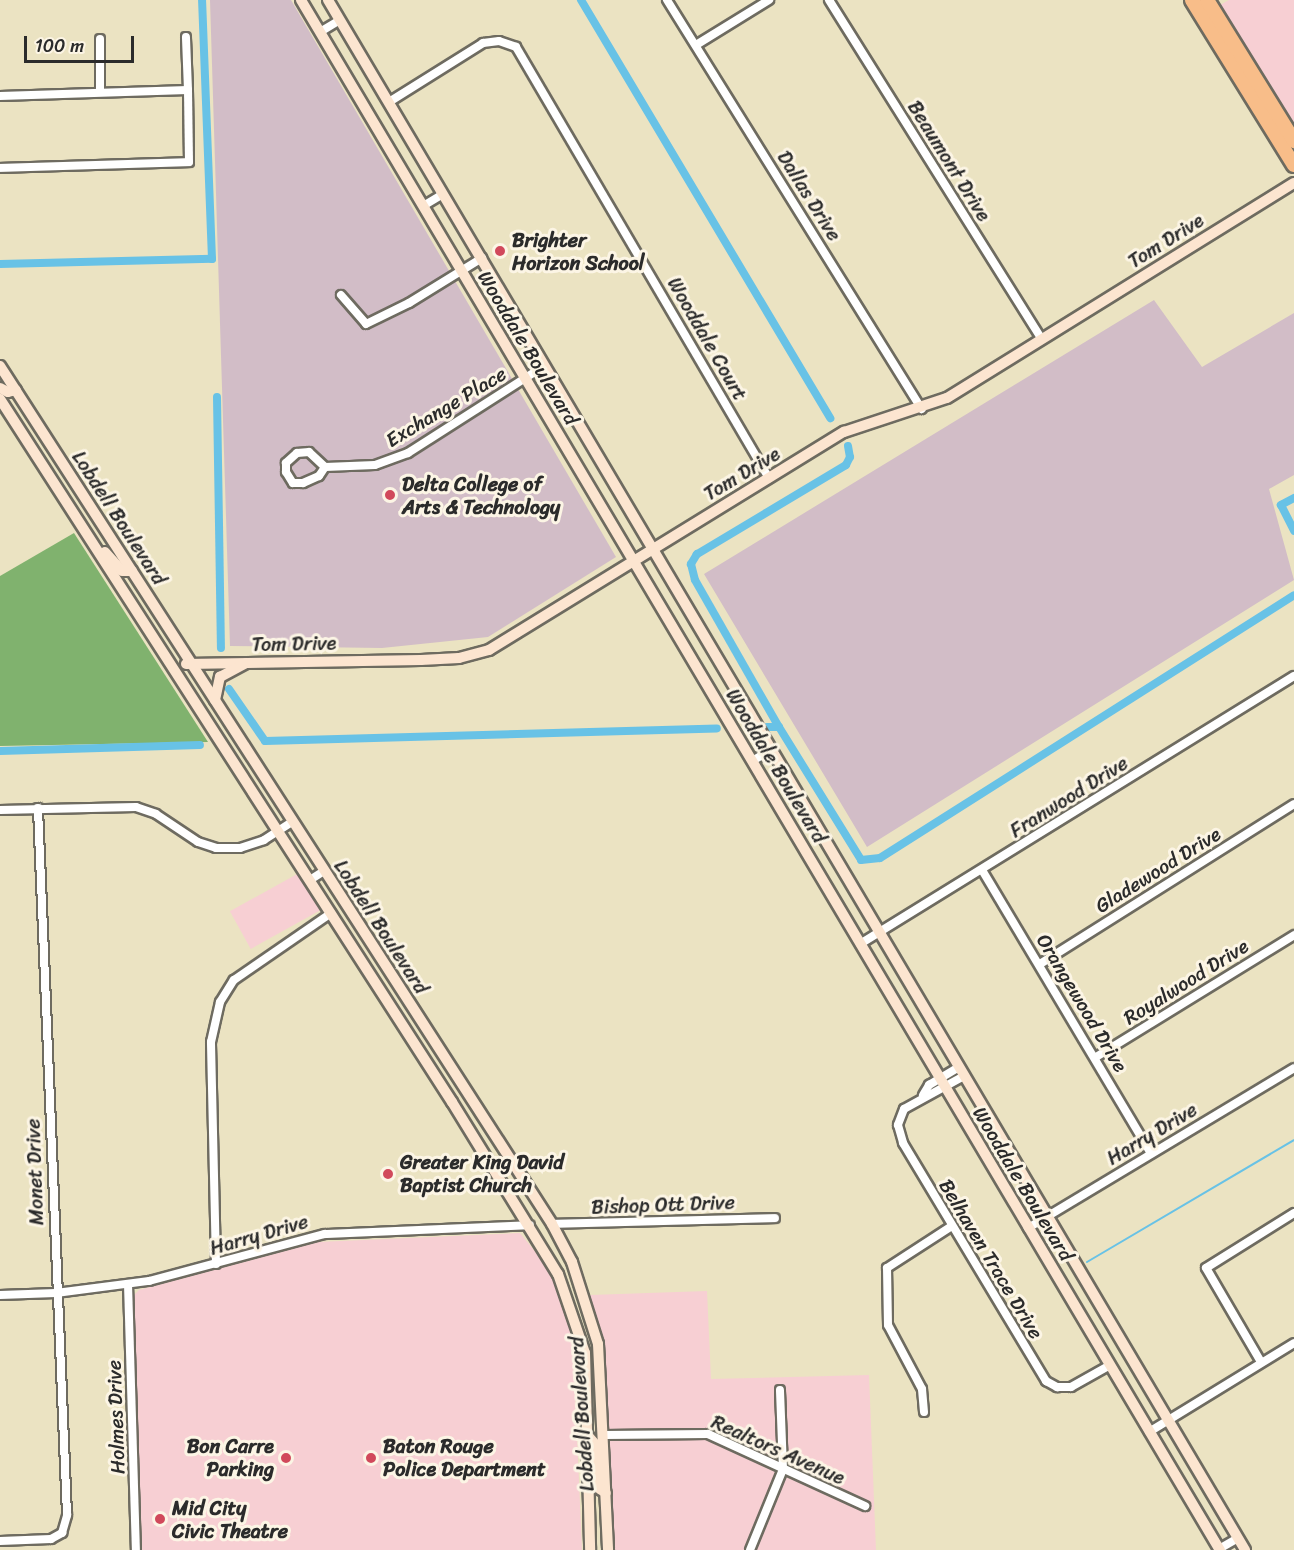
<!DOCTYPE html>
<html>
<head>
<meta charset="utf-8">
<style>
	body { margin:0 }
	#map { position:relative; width:1294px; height:1550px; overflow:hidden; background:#ebe3c2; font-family:Sriracha,sans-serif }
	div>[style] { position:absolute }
	.built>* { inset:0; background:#f7cfd3; transform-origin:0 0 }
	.industrial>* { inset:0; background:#d2bdc7 }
	.forest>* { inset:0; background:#80b26e }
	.stream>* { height:2px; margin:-1px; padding:0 1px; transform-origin:1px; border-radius:1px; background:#68c2e6 }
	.canal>* { height:8px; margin:-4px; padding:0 4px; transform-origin:4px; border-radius:4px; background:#68c2e6 }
	.roads { filter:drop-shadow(2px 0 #6e6b60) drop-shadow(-2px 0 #6e6b60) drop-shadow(0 2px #6e6b60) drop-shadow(0 -2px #6e6b60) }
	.street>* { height:8px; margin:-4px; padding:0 4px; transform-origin:4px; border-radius:4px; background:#fff }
	.secondary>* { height:10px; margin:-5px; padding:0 5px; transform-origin:5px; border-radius:5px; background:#fce5d0 }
	.highway>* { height:14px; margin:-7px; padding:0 7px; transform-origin:7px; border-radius:7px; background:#f8bd89 }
	.dots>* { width:16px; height:16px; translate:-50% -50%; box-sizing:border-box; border:3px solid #fcf5e5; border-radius:50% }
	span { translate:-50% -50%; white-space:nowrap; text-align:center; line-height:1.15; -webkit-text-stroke:6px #fcf5e5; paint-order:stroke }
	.street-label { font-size:20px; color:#2b2b2b }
	.poi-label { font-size:20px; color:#2b2b2b; font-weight:700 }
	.left { translate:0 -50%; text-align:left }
	.right { translate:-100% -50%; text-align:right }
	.scale { position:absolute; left:24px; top:36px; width:110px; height:27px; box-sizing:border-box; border:3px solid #2b2b2b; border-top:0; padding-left:8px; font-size:18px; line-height:21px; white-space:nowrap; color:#2b2b2b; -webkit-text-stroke:4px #fcf5e5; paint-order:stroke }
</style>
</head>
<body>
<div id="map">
	<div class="built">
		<i style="clip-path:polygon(1229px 0,1294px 0,1294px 126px,1220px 5px)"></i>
		<i style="left:299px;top:873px;width:43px;height:79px;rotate:61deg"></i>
		<i style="clip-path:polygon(520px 1233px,546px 1265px,562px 1300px,573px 1342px,582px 1550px,136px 1550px,133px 1296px,139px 1290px,318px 1242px)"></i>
		<i style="clip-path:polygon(707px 1291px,711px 1379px,869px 1375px,876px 1550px,611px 1550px,606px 1375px,590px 1295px)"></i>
	</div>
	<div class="industrial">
		<i style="clip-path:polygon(210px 0,291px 0,616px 557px,488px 637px,382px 648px,230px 646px)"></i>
		<i style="clip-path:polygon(1154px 300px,1202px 367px,1294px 313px,1294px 475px,1269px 489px,1294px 580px,867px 847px,704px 574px)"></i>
	</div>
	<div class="forest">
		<i style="clip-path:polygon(74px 533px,208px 742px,0 746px,0 576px)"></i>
	</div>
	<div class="stream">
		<i style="left:1087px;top:1262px;width:240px;rotate:-30.5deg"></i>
	</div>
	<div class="canal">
		<i style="left:581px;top:0;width:487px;rotate:59.2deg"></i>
		<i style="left:0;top:264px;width:212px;rotate:-1.4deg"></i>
		<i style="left:212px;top:259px;width:259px;rotate:-92.2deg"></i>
		<i style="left:217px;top:397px;width:251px;rotate:89.1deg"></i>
		<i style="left:848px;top:446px;width:11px;rotate:80deg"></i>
		<i style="left:850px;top:457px;width:9px;rotate:117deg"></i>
		<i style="left:846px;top:465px;width:174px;rotate:149.1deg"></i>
		<i style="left:697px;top:554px;width:12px;rotate:121deg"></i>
		<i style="left:691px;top:564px;width:16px;rotate:76deg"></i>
		<i style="left:695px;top:580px;width:169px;rotate:60.3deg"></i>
		<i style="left:779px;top:727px;width:156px;rotate:58.3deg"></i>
		<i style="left:861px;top:860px;width:19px;rotate:-6deg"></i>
		<i style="left:880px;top:858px;width:490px;rotate:-32.4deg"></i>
		<i style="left:1294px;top:498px;width:15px;rotate:152deg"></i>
		<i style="left:1281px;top:505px;width:29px;rotate:63deg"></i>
		<i style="left:229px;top:689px;width:63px;rotate:55.3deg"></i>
		<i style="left:265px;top:741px;width:452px;rotate:-1.6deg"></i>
		<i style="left:767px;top:727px;width:12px"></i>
		<i style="left:0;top:751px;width:200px;rotate:-1.7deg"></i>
	</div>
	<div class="roads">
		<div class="street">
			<i style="left:667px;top:0;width:482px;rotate:58.1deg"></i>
			<i style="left:829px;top:0;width:400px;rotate:57.9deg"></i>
			<i style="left:320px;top:32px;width:23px;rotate:-31deg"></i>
			<i style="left:100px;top:39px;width:53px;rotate:90deg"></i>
			<i style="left:696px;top:45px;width:86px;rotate:-31.7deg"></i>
			<i style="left:0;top:96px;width:188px;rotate:-1.8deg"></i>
			<i style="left:188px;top:90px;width:53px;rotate:-92.2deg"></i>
			<i style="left:389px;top:102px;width:111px;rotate:-32.1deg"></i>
			<i style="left:483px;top:43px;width:16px;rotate:-7deg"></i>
			<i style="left:499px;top:41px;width:18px;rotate:19deg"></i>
			<i style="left:516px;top:47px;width:500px;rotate:59.6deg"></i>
			<i style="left:0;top:168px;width:189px;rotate:-1.8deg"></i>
			<i style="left:189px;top:162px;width:72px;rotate:-90.8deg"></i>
			<i style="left:423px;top:206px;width:23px;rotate:-31deg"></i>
			<i style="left:341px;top:295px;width:38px;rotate:49deg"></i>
			<i style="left:366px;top:324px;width:48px;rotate:-26deg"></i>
			<i style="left:409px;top:303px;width:86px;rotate:-31.7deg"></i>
			<i style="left:325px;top:467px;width:22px;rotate:-137deg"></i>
			<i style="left:309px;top:452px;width:12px;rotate:175deg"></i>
			<i style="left:297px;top:453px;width:15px;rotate:138deg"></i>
			<i style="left:286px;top:463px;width:9px;rotate:90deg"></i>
			<i style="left:286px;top:472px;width:13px;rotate:58deg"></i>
			<i style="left:293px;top:483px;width:10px"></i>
			<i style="left:303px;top:483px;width:17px;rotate:-24deg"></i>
			<i style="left:319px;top:476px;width:11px;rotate:-56deg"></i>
			<i style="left:325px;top:467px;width:50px;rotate:-2.3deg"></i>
			<i style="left:375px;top:465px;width:35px;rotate:-20deg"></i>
			<i style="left:408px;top:453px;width:161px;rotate:-32.6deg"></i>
			<i style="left:752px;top:761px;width:22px;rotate:-30deg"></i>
			<i style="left:0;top:810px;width:136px;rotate:-1.3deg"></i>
			<i style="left:136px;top:807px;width:21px;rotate:19deg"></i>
			<i style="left:156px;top:814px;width:50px;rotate:33.7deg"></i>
			<i style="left:198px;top:842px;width:19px;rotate:18deg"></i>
			<i style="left:216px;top:848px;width:24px"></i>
			<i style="left:240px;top:848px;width:25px;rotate:-18deg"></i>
			<i style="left:264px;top:840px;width:33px;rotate:-33deg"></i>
			<i style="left:982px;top:870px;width:330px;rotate:59.2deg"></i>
			<i style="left:310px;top:880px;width:17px;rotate:-33deg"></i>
			<i style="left:860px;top:944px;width:510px;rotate:-31.7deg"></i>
			<i style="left:1040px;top:964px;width:300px;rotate:-32.2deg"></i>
			<i style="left:1096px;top:1057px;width:233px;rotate:-31.6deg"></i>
			<i style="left:964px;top:1076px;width:68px;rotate:151.2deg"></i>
			<i style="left:904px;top:1109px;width:17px;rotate:111deg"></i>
			<i style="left:898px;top:1125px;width:19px;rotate:74deg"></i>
			<i style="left:903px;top:1143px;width:278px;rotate:59deg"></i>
			<i style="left:1046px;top:1381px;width:13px;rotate:29deg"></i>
			<i style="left:1057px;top:1387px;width:14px"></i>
			<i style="left:1071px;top:1387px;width:45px;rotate:-29.4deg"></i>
			<i style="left:923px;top:1095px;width:12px;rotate:-59deg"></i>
			<i style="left:929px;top:1085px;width:35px;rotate:-31deg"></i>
			<i style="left:552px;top:1224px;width:223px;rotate:-1.5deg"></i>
			<i style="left:1028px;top:1228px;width:310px;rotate:-31deg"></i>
			<i style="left:216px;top:1264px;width:222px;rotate:-91.3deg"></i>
			<i style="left:211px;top:1042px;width:41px;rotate:-77.3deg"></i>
			<i style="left:220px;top:1002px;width:26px;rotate:-58deg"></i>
			<i style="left:234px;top:980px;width:118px;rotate:-34.6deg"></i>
			<i style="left:128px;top:1284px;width:266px;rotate:88.3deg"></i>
			<i style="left:0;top:1295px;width:56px;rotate:-2deg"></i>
			<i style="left:56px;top:1293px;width:94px;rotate:-7.4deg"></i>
			<i style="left:149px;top:1281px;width:182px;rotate:-15deg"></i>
			<i style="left:325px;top:1234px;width:205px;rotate:-2.5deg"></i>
			<i style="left:1261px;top:1362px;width:109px;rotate:-120.3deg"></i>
			<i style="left:1206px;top:1268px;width:104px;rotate:-32deg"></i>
			<i style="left:924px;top:1412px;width:23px;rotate:-95deg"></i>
			<i style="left:922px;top:1389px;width:72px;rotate:-118deg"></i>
			<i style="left:888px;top:1325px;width:57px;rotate:-91deg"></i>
			<i style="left:887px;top:1268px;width:77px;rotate:-32.9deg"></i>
			<i style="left:1149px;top:1432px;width:170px;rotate:-31.5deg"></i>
			<i style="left:605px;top:1435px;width:103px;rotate:-0.6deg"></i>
			<i style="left:708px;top:1434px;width:173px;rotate:24.6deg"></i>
			<i style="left:0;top:1541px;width:51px;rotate:-2.2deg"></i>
			<i style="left:51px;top:1539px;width:13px;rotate:-29deg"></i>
			<i style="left:62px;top:1533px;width:19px;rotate:-74deg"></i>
			<i style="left:67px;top:1515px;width:708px;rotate:-92.35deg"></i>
			<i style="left:1219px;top:1549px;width:22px;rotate:-30deg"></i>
			<i style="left:750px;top:1550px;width:87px;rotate:-67.8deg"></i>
			<i style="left:783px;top:1469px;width:79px;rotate:-92.2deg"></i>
		</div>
		<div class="secondary">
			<i style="left:301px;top:0;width:1802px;rotate:59.34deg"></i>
			<i style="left:328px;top:0;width:1801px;rotate:59.39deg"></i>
			<i style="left:0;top:366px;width:1020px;rotate:57.24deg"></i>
			<i style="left:552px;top:1224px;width:43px;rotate:62.2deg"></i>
			<i style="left:572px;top:1262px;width:86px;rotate:72.4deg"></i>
			<i style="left:598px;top:1344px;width:206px;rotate:87.2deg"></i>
			<i style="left:0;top:388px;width:9px;rotate:27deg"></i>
			<i style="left:8px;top:392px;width:8px;rotate:-14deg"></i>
			<i style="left:0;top:399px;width:836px;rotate:57.26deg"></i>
			<i style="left:452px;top:1102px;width:202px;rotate:58.4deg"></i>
			<i style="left:558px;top:1274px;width:83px;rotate:71.1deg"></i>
			<i style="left:585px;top:1353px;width:197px;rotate:88.5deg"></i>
			<i style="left:105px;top:552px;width:25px;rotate:48deg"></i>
			<i style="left:122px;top:571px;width:10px"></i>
			<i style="left:186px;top:664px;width:235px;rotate:-1deg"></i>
			<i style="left:421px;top:660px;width:38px;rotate:-3deg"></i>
			<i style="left:459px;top:658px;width:31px;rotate:-15deg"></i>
			<i style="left:489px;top:650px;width:417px;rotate:-31.6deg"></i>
			<i style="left:844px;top:432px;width:108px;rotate:-18.3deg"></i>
			<i style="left:947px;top:398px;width:408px;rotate:-31.8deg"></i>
			<i style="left:215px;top:700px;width:24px;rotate:-78deg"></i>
			<i style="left:220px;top:677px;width:30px;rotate:-28deg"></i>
			<i style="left:589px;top:1437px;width:11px;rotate:49deg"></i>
			<i style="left:596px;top:1445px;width:44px;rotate:84.8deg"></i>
			<i style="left:600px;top:1489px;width:7px;rotate:34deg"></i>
		</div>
		<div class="highway">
			<i style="left:1192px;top:0;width:194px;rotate:58.3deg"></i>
			<i style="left:1207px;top:0;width:166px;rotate:58.3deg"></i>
		</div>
	</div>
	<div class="dots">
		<i style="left:500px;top:251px;background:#d1495b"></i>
		<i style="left:390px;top:495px;background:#d1495b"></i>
		<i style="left:388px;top:1174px;background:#d1495b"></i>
		<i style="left:286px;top:1458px;background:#d1495b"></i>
		<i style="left:371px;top:1458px;background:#d1495b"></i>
		<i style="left:160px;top:1519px;background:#d1495b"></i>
	</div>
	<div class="street-label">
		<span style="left:949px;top:161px;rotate:58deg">Beaumont Drive</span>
		<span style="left:809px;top:196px;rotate:58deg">Dallas Drive</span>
		<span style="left:1166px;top:241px;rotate:-32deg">Tom Drive</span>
		<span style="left:707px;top:339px;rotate:60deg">Wooddale Court</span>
		<span style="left:528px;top:348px;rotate:59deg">Wooddale Boulevard</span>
		<span style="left:446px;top:407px;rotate:-31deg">Exchange Place</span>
		<span style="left:742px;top:474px;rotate:-31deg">Tom Drive</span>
		<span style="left:119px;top:518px;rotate:57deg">Lobdell Boulevard</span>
		<span style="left:294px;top:644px;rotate:-1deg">Tom Drive</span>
		<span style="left:776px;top:766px;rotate:59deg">Wooddale Boulevard</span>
		<span style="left:1069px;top:797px;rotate:-32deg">Franwood Drive</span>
		<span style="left:1158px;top:870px;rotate:-32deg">Gladewood Drive</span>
		<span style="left:381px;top:927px;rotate:57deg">Lobdell Boulevard</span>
		<span style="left:1186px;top:982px;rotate:-32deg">Royalwood Drive</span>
		<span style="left:1082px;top:1003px;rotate:59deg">Orangewood Drive</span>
		<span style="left:1152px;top:1134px;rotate:-31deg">Harry Drive</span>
		<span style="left:35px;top:1172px;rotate:-92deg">Monet Drive</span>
		<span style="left:1023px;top:1184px;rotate:59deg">Wooddale Boulevard</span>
		<span style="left:663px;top:1205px;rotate:-2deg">Bishop Ott Drive</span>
		<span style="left:259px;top:1235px;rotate:-16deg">Harry Drive</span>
		<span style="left:991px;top:1259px;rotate:59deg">Belhaven Trace Drive</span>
		<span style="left:582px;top:1414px;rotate:-94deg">Lobdell Boulevard</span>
		<span style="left:116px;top:1417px;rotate:-92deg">Holmes Drive</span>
		<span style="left:778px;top:1450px;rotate:24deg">Realtors Avenue</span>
	</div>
	<div class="poi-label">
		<span class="left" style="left:512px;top:252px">Brighter<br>Horizon School</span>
		<span class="left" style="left:402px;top:496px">Delta College of<br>Arts &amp; Technology</span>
		<span class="left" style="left:400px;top:1174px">Greater King David<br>Baptist Church</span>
		<span class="right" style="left:274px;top:1458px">Bon Carre<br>Parking</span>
		<span class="left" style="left:383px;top:1458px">Baton Rouge<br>Police Department</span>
		<span class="left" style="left:172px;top:1520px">Mid City<br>Civic Theatre</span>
	</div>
	<div class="scale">100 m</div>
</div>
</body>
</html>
